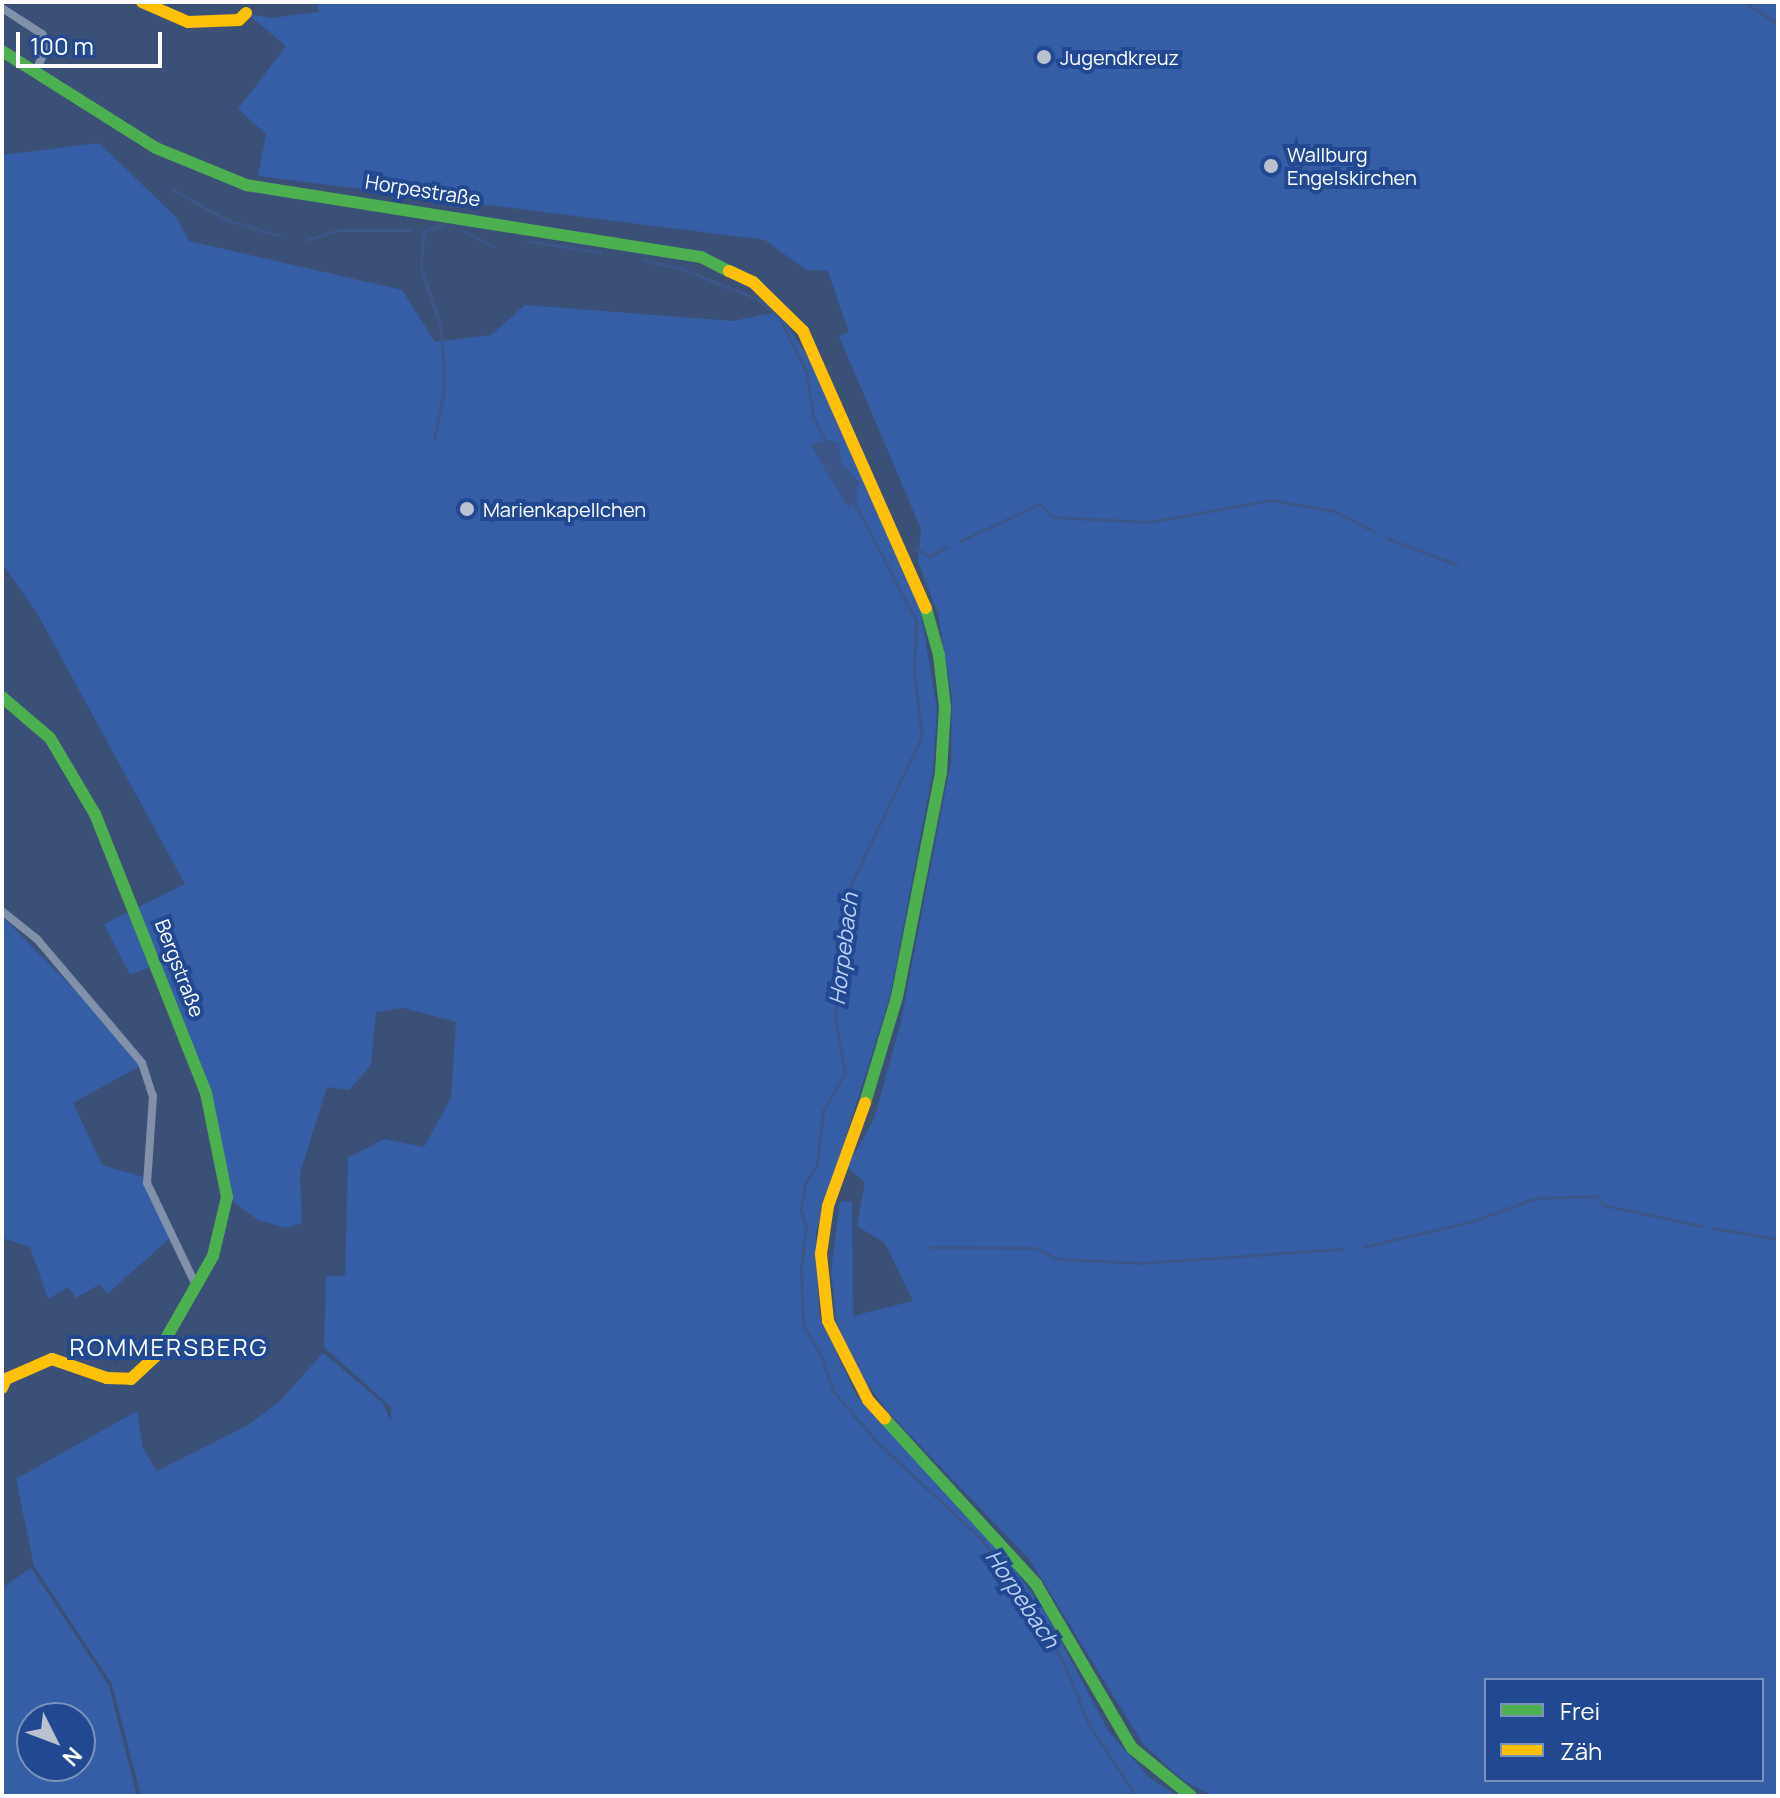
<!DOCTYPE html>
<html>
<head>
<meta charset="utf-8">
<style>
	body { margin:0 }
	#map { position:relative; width:1780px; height:1798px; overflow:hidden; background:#3a5077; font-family:Manrope,sans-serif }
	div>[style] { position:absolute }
	.green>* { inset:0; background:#355ea6 }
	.water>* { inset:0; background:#3c568a }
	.stream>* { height:3px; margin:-1.5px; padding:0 1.5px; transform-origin:1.5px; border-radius:1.5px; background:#3c568a }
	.street>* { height:8px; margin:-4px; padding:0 4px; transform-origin:4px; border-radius:4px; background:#8191aa }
	.fast>* { height:12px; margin:-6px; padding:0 6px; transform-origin:6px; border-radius:6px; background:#4caf50 }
	.slow>* { height:12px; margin:-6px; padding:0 6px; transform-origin:6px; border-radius:6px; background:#ffc107 }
	.dots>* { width:22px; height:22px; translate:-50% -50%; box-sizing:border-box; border:4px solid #214890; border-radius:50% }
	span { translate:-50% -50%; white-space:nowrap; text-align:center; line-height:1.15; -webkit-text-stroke:8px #214890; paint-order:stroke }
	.poi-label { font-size:20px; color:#fff }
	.left { translate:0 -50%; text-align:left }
	.street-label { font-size:20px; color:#fff }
	.water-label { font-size:22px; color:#bdd1f4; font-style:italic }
	.quarter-label { font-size:24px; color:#fff; letter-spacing:2px }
	.frame { position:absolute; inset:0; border:4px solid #fff; pointer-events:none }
	.legend { position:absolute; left:1484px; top:1678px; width:280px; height:104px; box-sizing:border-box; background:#214890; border:2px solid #7a91bc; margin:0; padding:10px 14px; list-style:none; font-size:24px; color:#fff }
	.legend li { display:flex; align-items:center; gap:16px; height:40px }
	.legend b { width:40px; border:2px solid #7a91bc }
	.north { position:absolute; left:16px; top:1702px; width:80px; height:80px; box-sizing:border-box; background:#214890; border:2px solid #7a91bc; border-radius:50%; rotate:132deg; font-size:22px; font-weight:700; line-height:32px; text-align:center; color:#fff }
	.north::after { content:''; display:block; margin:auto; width:28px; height:36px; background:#bac2cf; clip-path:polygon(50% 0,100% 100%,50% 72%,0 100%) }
	.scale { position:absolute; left:16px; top:32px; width:146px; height:36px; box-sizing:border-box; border:4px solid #fff; border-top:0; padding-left:10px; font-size:24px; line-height:28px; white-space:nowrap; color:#fff; -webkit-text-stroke:6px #214890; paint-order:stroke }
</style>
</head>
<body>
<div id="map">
	<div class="green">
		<i style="clip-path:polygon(evenodd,316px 2px,1778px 2px,1778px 1796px,1213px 1796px,1183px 1780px,1143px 1744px,1030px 1560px,889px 1413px,854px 1366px,837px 1325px,831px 1271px,840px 1201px,852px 1202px,853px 1316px,913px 1301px,885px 1243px,857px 1226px,865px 1182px,847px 1167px,874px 1119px,901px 1021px,951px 761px,952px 698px,938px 614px,918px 562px,921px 529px,839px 336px,849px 332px,828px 271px,806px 270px,765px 240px,258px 176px,266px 134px,238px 109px,286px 46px,246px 13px,271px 18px,319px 12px,316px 2px,1486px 1680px,1762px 1680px,1762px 1780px,1486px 1780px,1486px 1680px)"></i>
		<i style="clip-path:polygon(99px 143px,176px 217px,189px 241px,402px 290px,435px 342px,491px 335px,525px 305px,733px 321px,778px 312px,812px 363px,918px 596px,937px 709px,933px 770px,890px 996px,816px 1232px,819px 1315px,856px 1395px,1013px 1567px,1044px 1610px,1109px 1732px,1150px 1778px,1178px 1796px,141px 1796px,112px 1684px,34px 1566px,16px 1479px,137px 1411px,143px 1449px,157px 1471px,248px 1425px,279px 1402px,323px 1353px,383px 1403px,391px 1422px,391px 1407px,324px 1347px,326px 1276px,345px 1276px,348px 1158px,384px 1139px,424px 1147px,451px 1098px,456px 1022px,404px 1008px,376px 1012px,371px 1065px,349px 1090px,327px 1087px,300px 1173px,302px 1223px,286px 1228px,258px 1220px,230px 1199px,208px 1093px,137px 908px,185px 884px,37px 613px,2px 563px,2px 155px)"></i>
		<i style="clip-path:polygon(133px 910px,155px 965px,130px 975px,104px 924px)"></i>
		<i style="clip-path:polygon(2px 916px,106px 1022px,140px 1066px,73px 1103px,102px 1165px,143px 1177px,169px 1239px,107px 1294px,100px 1284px,76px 1298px,68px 1287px,48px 1299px,30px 1247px,2px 1238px)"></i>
		<i style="clip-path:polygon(evenodd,31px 1568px,109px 1686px,137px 1796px,2px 1796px,2px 1588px,31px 1568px,32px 1718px,80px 1718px,80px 1766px,32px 1766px,32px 1718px)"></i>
	</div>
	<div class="water">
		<i style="clip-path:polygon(828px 440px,839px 443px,842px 463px,858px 481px,857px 501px,848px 508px,810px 444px)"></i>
	</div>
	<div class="stream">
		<i style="left:1744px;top:2px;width:40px;rotate:32.9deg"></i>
		<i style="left:172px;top:189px;width:60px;rotate:30deg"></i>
		<i style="left:224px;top:219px;width:59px;rotate:16.9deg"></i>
		<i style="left:464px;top:231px;width:33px;rotate:27deg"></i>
		<i style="left:307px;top:240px;width:33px;rotate:-18deg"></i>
		<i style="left:338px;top:230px;width:74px"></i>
		<i style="left:527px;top:241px;width:74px;rotate:8.6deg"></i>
		<i style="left:644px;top:260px;width:37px;rotate:13deg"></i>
		<i style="left:680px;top:268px;width:83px;rotate:21.9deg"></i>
		<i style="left:757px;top:299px;width:27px;rotate:39deg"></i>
		<i style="left:778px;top:316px;width:62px;rotate:63deg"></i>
		<i style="left:806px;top:371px;width:46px;rotate:81.2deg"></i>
		<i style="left:813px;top:416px;width:30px;rotate:64deg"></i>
		<i style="left:434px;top:439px;width:50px;rotate:-78.5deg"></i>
		<i style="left:444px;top:390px;width:33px;rotate:-92deg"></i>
		<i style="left:443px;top:357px;width:33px;rotate:-95deg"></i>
		<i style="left:440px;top:324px;width:58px;rotate:-109.1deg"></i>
		<i style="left:421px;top:269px;width:38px;rotate:-87deg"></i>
		<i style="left:423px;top:231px;width:22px;rotate:-16deg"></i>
		<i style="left:853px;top:500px;width:136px;rotate:62.5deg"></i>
		<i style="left:916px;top:621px;width:52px;rotate:92.2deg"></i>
		<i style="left:914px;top:673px;width:64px;rotate:82.8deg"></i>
		<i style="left:922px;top:736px;width:164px;rotate:115.6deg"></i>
		<i style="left:851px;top:884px;width:137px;rotate:96.7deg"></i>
		<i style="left:835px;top:1020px;width:53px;rotate:79.1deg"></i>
		<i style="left:845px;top:1072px;width:45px;rotate:119.4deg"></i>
		<i style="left:823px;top:1111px;width:53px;rotate:96.5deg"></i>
		<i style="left:817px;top:1164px;width:22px;rotate:122deg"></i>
		<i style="left:805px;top:1183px;width:26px;rotate:99deg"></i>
		<i style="left:801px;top:1209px;width:18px;rotate:74deg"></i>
		<i style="left:806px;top:1226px;width:42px;rotate:96.8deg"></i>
		<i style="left:801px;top:1268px;width:57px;rotate:88deg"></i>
		<i style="left:803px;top:1325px;width:33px;rotate:59deg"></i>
		<i style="left:820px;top:1353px;width:40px;rotate:71.1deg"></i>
		<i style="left:833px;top:1391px;width:66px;rotate:49.3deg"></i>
		<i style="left:876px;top:1441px;width:145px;rotate:43deg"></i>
		<i style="left:982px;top:1540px;width:55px;rotate:51.7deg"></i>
		<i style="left:1016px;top:1583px;width:92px;rotate:59.3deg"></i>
		<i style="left:1063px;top:1662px;width:68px;rotate:67.6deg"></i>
		<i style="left:1089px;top:1725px;width:85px;rotate:56.5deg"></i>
		<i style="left:1387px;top:538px;width:75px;rotate:21.1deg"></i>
		<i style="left:960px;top:541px;width:87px;rotate:-25.1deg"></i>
		<i style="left:1039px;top:504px;width:19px;rotate:43deg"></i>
		<i style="left:1053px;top:517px;width:96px;rotate:3deg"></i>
		<i style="left:1149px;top:522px;width:124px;rotate:-10.2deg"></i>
		<i style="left:1271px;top:500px;width:64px;rotate:9.9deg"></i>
		<i style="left:1334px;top:511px;width:44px;rotate:27.1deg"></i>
		<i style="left:914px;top:548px;width:18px;rotate:27deg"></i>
		<i style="left:930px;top:556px;width:18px;rotate:-27deg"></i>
		<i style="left:1713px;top:1228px;width:66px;rotate:9.6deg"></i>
		<i style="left:930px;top:1247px;width:105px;rotate:0.5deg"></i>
		<i style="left:1035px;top:1248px;width:26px;rotate:25deg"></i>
		<i style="left:1059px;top:1259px;width:83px;rotate:2.8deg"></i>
		<i style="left:1142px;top:1263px;width:200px;rotate:-4deg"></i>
		<i style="left:1363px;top:1247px;width:113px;rotate:-13.3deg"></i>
		<i style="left:1473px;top:1221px;width:67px;rotate:-20.1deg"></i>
		<i style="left:1536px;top:1198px;width:61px;rotate:-1.9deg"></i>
		<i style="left:1597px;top:1196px;width:11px;rotate:56deg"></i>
		<i style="left:1603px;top:1205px;width:101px;rotate:12deg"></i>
	</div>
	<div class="street">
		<i style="left:2px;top:8px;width:48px;rotate:33deg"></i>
		<i style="left:42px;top:34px;width:13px;rotate:63deg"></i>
		<i style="left:48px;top:46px;width:29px;rotate:117deg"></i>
		<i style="left:2px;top:911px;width:45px;rotate:38.7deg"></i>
		<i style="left:37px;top:939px;width:162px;rotate:49.7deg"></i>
		<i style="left:142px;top:1063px;width:35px;rotate:72deg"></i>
		<i style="left:153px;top:1096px;width:87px;rotate:93.9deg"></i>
		<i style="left:147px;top:1183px;width:111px;rotate:64.4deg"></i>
	</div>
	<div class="fast">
		<i style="left:2px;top:51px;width:182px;rotate:32.2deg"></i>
		<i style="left:156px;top:148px;width:97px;rotate:22.3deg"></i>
		<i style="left:246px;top:185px;width:461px;rotate:9deg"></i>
		<i style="left:701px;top:257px;width:31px;rotate:27deg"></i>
		<i style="left:2px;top:697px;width:63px;rotate:40.5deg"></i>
		<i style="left:50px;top:738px;width:88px;rotate:59.4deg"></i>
		<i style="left:95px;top:814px;width:300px;rotate:68.3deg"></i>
		<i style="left:206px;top:1093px;width:106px;rotate:78.6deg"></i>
		<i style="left:227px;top:1197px;width:61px;rotate:103.3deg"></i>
		<i style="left:213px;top:1256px;width:115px;rotate:119.7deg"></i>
		<i style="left:865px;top:1103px;width:111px;rotate:-73.2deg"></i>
		<i style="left:897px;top:997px;width:229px;rotate:-78.9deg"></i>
		<i style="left:941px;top:772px;width:65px;rotate:-86.5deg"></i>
		<i style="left:945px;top:707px;width:52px;rotate:-96.6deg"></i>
		<i style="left:939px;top:655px;width:49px;rotate:-105.5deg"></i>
		<i style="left:885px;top:1419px;width:224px;rotate:47.5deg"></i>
		<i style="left:1036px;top:1584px;width:190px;rotate:59.7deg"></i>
		<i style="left:1132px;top:1748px;width:76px;rotate:39.1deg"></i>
	</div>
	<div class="slow">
		<i style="left:142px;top:2px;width:50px;rotate:23.5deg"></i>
		<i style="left:188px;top:22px;width:51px;rotate:-2.2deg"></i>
		<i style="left:239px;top:20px;width:10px;rotate:-45deg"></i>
		<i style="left:729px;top:271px;width:26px;rotate:25deg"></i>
		<i style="left:753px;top:282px;width:70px;rotate:44.4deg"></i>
		<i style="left:803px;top:331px;width:303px;rotate:66.1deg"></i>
		<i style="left:865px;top:1103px;width:109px;rotate:109.8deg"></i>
		<i style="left:828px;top:1206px;width:49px;rotate:98.3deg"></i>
		<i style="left:821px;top:1254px;width:67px;rotate:84deg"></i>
		<i style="left:828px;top:1321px;width:89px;rotate:63.1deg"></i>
		<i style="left:868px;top:1400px;width:25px;rotate:48deg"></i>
		<i style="left:2px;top:1388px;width:10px;rotate:-66deg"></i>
		<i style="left:6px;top:1379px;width:50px;rotate:-23.5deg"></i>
		<i style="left:52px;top:1359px;width:58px;rotate:19.1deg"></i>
		<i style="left:107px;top:1378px;width:24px;rotate:2deg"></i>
		<i style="left:131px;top:1379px;width:34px;rotate:-43deg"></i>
	</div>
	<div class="dots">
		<i style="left:1044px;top:57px;background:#bac2cf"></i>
		<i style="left:1271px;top:166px;background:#bac2cf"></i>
		<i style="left:467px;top:509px;background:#bac2cf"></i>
	</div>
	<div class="poi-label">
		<span class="left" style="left:1060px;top:57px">Jugendkreuz</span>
		<span class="left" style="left:1287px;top:166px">Wallburg<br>Engelskirchen</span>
		<span class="left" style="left:483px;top:509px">Marienkapellchen</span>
	</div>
	<div class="street-label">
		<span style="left:423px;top:190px;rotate:9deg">Horpestraße</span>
		<span style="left:180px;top:968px;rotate:69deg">Bergstraße</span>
	</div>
	<div class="water-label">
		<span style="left:844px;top:949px;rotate:-83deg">Horpebach</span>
		<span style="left:1022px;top:1599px;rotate:56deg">Horpebach</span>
	</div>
	<div class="quarter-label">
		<span style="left:169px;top:1347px">ROMMERSBERG</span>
	</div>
	<div class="frame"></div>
	<ul class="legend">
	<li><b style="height:10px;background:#4caf50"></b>Frei</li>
	<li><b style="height:10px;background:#ffc107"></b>Zäh</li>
	</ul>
	<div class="north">N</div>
	<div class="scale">100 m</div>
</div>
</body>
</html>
